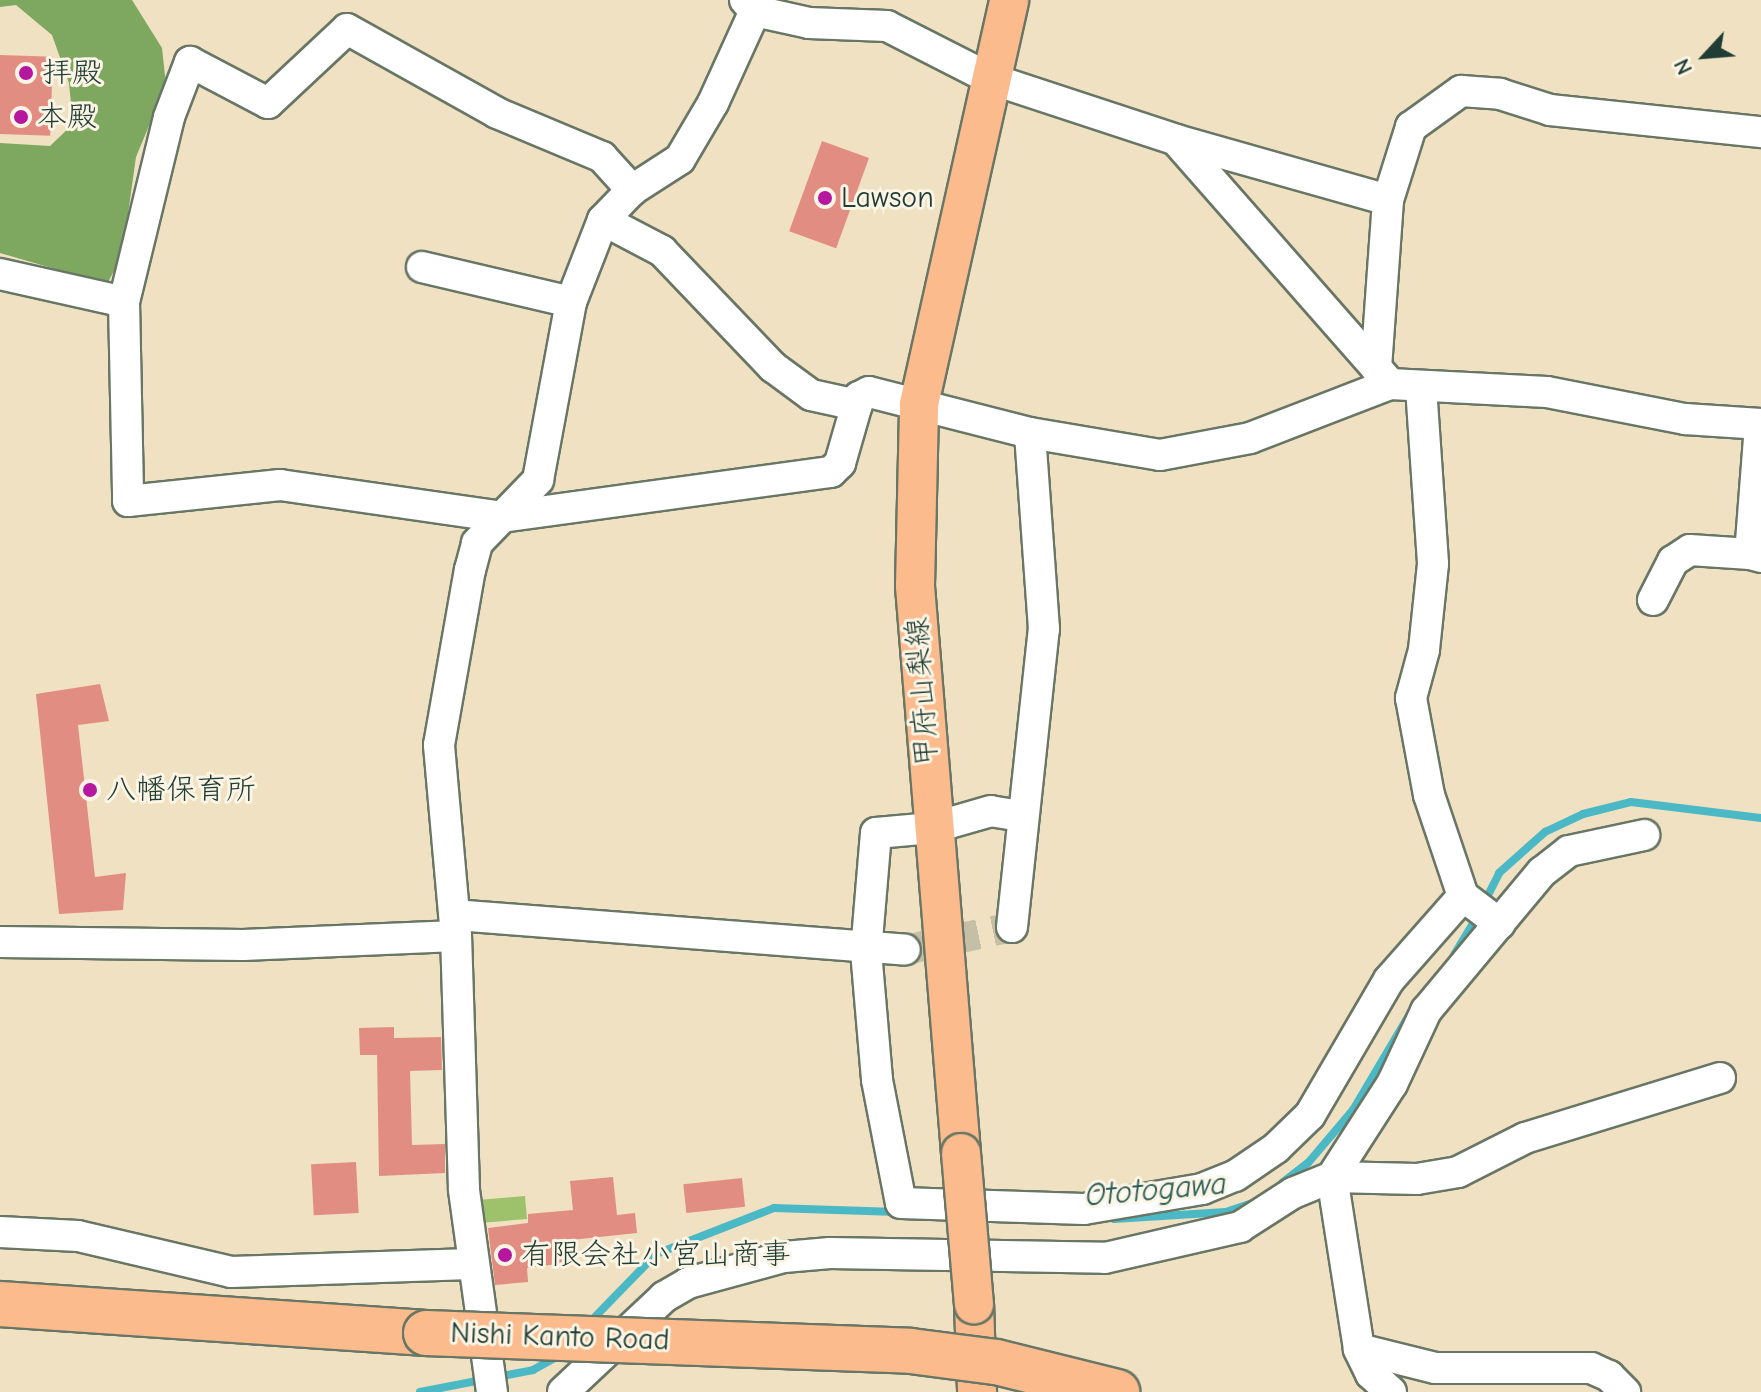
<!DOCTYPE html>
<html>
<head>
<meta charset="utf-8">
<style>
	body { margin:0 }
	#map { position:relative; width:1761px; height:1392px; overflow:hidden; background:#efe1c1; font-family:"Comic Neue","Klee One",sans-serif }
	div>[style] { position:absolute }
	.green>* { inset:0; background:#9ec26c; transform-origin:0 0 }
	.forest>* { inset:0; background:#7ea860 }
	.stream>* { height:8px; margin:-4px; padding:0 4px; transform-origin:4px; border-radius:4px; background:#4bb8c6 }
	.building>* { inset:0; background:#e28d81; transform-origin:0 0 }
	.minor-tunnel>* { height:30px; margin-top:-15px; transform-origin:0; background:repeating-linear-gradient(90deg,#c5c0a5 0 30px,transparent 0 45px) }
	.roads { filter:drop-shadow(2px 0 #687665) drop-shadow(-2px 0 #687665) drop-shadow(0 2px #687665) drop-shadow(0 -2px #687665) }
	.minor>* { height:30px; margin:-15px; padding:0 15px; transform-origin:15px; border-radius:15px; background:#fff }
	.major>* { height:38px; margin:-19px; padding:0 19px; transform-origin:19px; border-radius:19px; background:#fbbb8d }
	.highway>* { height:44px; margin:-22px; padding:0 22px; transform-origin:22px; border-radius:22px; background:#fbbb8d }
	.bridges { filter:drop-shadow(2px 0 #687665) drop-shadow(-2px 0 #687665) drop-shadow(0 2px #687665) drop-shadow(0 -2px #687665) }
	.major-bridge>* { height:38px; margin:-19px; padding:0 19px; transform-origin:19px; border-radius:19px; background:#fbbb8d }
	.highway-bridge>* { height:44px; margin:-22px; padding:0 22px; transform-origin:22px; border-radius:22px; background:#fbbb8d }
	.dots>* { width:22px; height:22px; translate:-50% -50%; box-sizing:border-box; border:4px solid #fcf5e5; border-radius:50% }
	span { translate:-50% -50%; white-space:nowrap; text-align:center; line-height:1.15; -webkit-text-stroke:6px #fcf5e5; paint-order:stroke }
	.poi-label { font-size:30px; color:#1f3d34 }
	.left { translate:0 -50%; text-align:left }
	.street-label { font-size:30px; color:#1f3d34 }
	.water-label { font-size:32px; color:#2a5c58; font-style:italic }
	.north { position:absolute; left:1665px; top:16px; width:80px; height:80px; -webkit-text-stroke:6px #fcf5e5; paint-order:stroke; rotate:244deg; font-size:22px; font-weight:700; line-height:32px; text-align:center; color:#1f3d34 }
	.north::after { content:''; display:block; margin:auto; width:28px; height:36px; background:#1f3d34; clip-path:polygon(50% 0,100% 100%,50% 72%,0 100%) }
</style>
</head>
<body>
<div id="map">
	<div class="green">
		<i style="left:525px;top:1196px;width:23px;height:47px;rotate:85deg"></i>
	</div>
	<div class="forest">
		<i style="clip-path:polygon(0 0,132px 0,162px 48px,166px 85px,136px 157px,122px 256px,107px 284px,0 253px,0 143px,50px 146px,73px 124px,69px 83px,52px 35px,16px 5px,0 7px)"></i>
	</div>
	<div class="stream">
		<i style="left:1484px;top:903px;width:34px;rotate:-63deg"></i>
		<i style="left:1499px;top:873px;width:62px;rotate:-41.7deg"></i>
		<i style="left:1545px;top:832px;width:42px;rotate:-25.3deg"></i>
		<i style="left:1583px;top:814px;width:49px;rotate:-14deg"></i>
		<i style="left:1631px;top:802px;width:131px;rotate:7deg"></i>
		<i style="left:1454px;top:955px;width:47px;rotate:-59deg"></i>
		<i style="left:1282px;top:1183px;width:33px;rotate:-38deg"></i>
		<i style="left:1308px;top:1163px;width:70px;rotate:-49.7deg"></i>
		<i style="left:1353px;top:1110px;width:120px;rotate:-59.4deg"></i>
		<i style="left:1114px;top:1219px;width:112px;rotate:-3.6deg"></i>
		<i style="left:1226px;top:1212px;width:31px;rotate:-19deg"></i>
		<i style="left:589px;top:1323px;width:96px;rotate:-45.8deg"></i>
		<i style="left:656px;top:1254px;width:127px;rotate:-21.3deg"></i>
		<i style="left:774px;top:1208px;width:123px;rotate:1.9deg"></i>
		<i style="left:420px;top:1392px;width:115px;rotate:-11deg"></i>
		<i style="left:533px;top:1370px;width:33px;rotate:-29deg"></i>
	</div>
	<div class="building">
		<i style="left:0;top:55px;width:53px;height:79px;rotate:2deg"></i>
		<i style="left:822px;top:141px;width:50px;height:96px;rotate:20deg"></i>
		<i style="clip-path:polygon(100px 684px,109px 721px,78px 725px,95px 877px,126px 873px,123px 910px,59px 914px,36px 694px)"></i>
		<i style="clip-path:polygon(394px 1027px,394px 1038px,441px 1037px,442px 1070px,410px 1071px,412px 1145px,445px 1144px,445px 1173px,379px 1176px,377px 1055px,360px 1055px,359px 1028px)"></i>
		<i style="left:356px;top:1162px;width:51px;height:45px;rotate:87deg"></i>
		<i style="clip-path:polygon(613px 1177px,617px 1215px,635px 1213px,637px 1233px,571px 1240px,573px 1262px,527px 1268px,528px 1282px,495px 1285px,488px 1228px,528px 1223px,528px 1214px,573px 1210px,570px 1181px)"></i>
		<i style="left:742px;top:1178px;width:29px;height:59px;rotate:84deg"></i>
	</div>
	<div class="minor-tunnel">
		<i style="left:905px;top:950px;width:109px;rotate:-12.1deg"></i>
	</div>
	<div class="roads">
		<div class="minor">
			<i style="left:745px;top:0;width:15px;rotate:48deg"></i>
			<i style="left:755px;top:11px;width:55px;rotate:12.5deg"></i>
			<i style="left:809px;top:23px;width:78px;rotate:2.2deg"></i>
			<i style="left:887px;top:26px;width:117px;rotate:27deg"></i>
			<i style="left:991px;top:79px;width:195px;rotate:18.2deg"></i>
			<i style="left:1176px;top:140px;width:325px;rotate:48.7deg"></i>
			<i style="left:1176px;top:140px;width:220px;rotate:15.8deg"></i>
			<i style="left:603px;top:220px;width:67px;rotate:27.7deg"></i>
			<i style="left:662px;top:251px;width:161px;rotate:46.3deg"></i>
			<i style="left:773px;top:367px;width:47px;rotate:36.4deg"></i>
			<i style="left:811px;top:395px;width:47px;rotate:12.3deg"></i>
			<i style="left:422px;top:267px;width:153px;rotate:13.2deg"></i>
			<i style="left:0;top:274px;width:127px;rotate:12.7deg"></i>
			<i style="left:124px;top:302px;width:190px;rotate:-76.3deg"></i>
			<i style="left:169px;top:117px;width:59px;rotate:-69.1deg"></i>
			<i style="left:190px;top:62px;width:88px;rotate:27.7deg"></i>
			<i style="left:268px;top:103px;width:108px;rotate:-43.1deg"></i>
			<i style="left:347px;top:29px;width:172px;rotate:29.2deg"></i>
			<i style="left:497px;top:113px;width:114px;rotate:22.7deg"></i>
			<i style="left:602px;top:157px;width:45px;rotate:47.7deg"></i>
			<i style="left:124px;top:302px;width:199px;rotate:88.8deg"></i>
			<i style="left:128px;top:501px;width:153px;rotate:-6deg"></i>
			<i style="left:280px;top:485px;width:224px;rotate:8.2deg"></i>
			<i style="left:502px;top:517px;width:332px;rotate:-7.8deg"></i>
			<i style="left:831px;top:472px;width:13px;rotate:-45deg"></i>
			<i style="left:840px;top:463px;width:69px;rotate:-73.9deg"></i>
			<i style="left:859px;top:397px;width:11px;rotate:-27deg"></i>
			<i style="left:869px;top:392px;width:166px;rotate:14.3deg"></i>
			<i style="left:1030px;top:433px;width:132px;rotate:9.6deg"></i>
			<i style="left:1160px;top:455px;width:92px;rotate:-10.7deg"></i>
			<i style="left:1250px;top:438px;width:150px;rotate:-21.1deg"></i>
			<i style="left:1390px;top:384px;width:157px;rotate:2.9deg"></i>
			<i style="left:1547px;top:392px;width:141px;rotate:11.1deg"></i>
			<i style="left:1685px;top:419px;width:76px;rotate:3.8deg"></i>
			<i style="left:1376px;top:368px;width:168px;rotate:-85.9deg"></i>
			<i style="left:1388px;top:200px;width:77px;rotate:-72.5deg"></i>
			<i style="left:1411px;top:127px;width:62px;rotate:-35.8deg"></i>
			<i style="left:1461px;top:91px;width:39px;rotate:4deg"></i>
			<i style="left:1500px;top:94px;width:52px;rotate:17.7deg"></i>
			<i style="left:1550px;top:110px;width:212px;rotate:6deg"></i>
			<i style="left:1421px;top:387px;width:177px;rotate:86.1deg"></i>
			<i style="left:1433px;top:564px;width:86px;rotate:96deg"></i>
			<i style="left:1424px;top:650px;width:50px;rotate:105.2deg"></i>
			<i style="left:1411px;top:698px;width:99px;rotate:79.5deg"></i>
			<i style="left:1429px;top:795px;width:107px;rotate:71.4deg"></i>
			<i style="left:1463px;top:896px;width:46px;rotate:37.1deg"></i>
			<i style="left:1760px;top:425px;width:129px;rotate:94.4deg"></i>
			<i style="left:1750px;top:554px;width:11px;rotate:15deg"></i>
			<i style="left:1653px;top:600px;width:44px;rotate:-62.9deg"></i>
			<i style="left:1673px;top:561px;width:20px;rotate:-33deg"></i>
			<i style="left:1690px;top:550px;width:60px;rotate:3.8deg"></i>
			<i style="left:1021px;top:816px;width:30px;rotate:-171deg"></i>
			<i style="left:991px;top:811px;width:61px;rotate:163.9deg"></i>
			<i style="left:932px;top:828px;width:56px;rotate:174.9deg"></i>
			<i style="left:876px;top:833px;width:118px;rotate:94.8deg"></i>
			<i style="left:866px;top:951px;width:129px;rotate:85.1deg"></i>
			<i style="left:877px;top:1080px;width:125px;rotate:79deg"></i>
			<i style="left:901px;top:1203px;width:183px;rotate:1.9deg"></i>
			<i style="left:1084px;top:1209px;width:120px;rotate:-9.6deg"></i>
			<i style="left:1202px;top:1189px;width:35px;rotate:-22deg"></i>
			<i style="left:1235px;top:1176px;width:50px;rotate:-34.3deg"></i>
			<i style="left:1276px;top:1148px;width:47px;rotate:-44.1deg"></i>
			<i style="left:1310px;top:1115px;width:156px;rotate:-59.7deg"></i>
			<i style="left:1389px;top:980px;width:112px;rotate:-48.6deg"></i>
			<i style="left:455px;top:915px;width:451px;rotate:4.4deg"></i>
			<i style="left:1012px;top:927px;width:300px;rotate:-83.9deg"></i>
			<i style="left:1044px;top:629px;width:196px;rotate:-94.1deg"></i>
			<i style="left:0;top:942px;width:243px;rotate:0.7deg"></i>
			<i style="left:243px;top:945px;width:213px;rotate:-2.4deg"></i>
			<i style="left:0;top:1232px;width:78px;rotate:2.9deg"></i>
			<i style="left:78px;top:1236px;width:157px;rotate:13.2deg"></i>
			<i style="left:231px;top:1272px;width:240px;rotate:-1.9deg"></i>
			<i style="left:1359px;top:1349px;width:78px;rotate:14deg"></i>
			<i style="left:1435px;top:1368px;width:156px"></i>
			<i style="left:1591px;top:1368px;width:20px;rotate:24deg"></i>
			<i style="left:1609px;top:1376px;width:23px;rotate:45deg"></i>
			<i style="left:492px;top:1392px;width:205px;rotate:-97.9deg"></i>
			<i style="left:464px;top:1189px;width:253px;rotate:-91.8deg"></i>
			<i style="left:456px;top:936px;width:192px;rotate:-95.1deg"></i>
			<i style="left:439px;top:745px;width:178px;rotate:-80deg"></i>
			<i style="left:470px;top:570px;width:28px;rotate:-75deg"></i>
			<i style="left:477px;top:543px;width:88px;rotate:-45.9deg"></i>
			<i style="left:538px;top:480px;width:181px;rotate:-79.5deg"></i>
			<i style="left:571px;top:302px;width:88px;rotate:-68.7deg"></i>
			<i style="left:603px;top:220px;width:42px;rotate:-46deg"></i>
			<i style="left:632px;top:190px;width:57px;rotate:-32.9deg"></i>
			<i style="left:680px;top:159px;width:65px;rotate:-59.5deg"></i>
			<i style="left:713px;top:103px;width:101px;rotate:-65.5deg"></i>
			<i style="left:563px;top:1392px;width:139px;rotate:-43.2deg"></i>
			<i style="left:664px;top:1297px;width:28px;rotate:-30deg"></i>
			<i style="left:688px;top:1283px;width:99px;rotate:-15.2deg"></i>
			<i style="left:784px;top:1257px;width:46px;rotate:-5deg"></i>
			<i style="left:830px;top:1253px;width:275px;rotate:1deg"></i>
			<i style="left:1105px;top:1258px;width:139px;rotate:-12.9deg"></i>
			<i style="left:1240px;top:1227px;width:63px;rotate:-32.7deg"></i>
			<i style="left:1293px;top:1193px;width:42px;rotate:-22.3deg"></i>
			<i style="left:1332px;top:1177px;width:85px;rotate:1.3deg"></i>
			<i style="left:1417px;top:1179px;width:42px;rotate:-9.7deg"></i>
			<i style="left:1458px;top:1172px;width:75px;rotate:-26.9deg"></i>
			<i style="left:1525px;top:1138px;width:204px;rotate:-17.1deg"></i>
			<i style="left:1391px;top:1392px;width:27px;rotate:-138deg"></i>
			<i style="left:1371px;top:1374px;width:28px;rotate:-116deg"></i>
			<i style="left:1359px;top:1349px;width:174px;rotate:-98.9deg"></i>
			<i style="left:1332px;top:1177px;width:111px;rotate:-57.2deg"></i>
			<i style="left:1392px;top:1084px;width:81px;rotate:-65deg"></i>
			<i style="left:1426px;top:1011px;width:181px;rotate:-50.2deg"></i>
			<i style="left:1542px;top:872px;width:34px;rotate:-38deg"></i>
			<i style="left:1569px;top:851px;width:77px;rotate:-12deg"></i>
		</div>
		<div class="major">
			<i style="left:961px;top:1153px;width:569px;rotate:-94.64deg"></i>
			<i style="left:915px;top:586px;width:182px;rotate:-88.7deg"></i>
			<i style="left:919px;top:404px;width:414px;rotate:-77.4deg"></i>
			<i style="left:974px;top:1304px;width:88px;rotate:88deg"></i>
		</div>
		<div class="highway">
			<i style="left:0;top:1304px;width:427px;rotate:3.9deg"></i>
		</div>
	</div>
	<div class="bridges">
		<div class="major-bridge">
			<i style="left:961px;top:1153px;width:152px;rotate:85.1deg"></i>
		</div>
		<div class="highway-bridge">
			<i style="left:426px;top:1333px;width:485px;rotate:2.1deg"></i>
			<i style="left:911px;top:1351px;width:86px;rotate:7.4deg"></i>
			<i style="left:996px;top:1362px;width:125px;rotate:13.9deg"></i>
		</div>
	</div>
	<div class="dots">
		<i style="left:26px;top:73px;background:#b5179e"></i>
		<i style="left:21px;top:117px;background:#b5179e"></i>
		<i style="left:825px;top:198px;background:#b5179e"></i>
		<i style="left:90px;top:790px;background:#b5179e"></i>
		<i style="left:505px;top:1255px;background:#b5179e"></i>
	</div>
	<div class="poi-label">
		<span class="left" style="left:42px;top:73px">拝殿</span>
		<span class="left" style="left:37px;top:117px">本殿</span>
		<span class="left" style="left:841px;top:198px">Lawson</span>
		<span class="left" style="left:106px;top:790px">八幡保育所</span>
		<span class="left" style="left:521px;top:1255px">有限会社小宮山商事</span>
	</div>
	<div class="street-label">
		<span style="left:923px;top:692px;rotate:-94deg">甲府山梨線</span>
		<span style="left:560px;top:1337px;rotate:2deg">Nishi Kanto Road</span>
	</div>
	<div class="water-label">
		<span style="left:1156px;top:1190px;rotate:-5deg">Ototogawa</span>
	</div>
	<div class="north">N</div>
</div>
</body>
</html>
